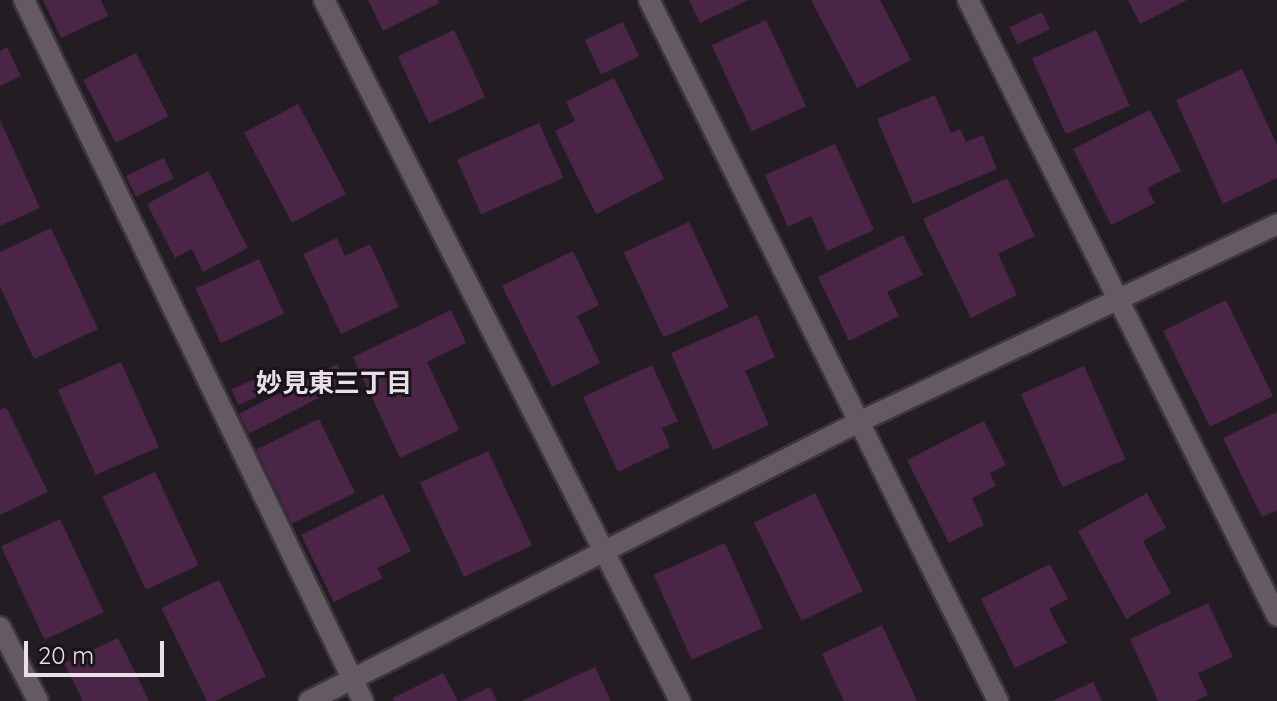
<!DOCTYPE html>
<html>
<head>
<meta charset="utf-8">
<style>
	body { margin:0 }
	#map { position:relative; width:1277px; height:701px; overflow:hidden; background:#241c23; font-family:Quicksand,"Noto Sans JP",sans-serif }
	div>[style] { position:absolute }
	.building>* { inset:0; background:#4b2548; transform-origin:0 0 }
	.roads { filter:drop-shadow(2px 0 #3d363c) drop-shadow(-2px 0 #3d363c) drop-shadow(0 2px #3d363c) drop-shadow(0 -2px #3d363c) }
	.street>* { height:20px; margin:-10px; padding:0 10px; transform-origin:10px; border-radius:10px; background:#645a63 }
	span { translate:-50% -50%; white-space:nowrap; text-align:center; line-height:1.15; -webkit-text-stroke:6px #1b131a; paint-order:stroke }
	.neighbourhood-label { font-size:26px; color:#e7e1e7; font-weight:700 }
	.scale { position:absolute; left:24px; top:641px; width:140px; height:36px; box-sizing:border-box; border:4px solid #e7e1e7; border-top:0; padding-left:10px; font-size:24px; line-height:28px; white-space:nowrap; color:#e7e1e7; -webkit-text-stroke:6px #1b131a; paint-order:stroke }
</style>
</head>
<body>
<div id="map">
	<div class="building">
		<i style="clip-path:polygon(43px 0,101px 0,108px 16px,61px 38px)"></i>
		<i style="clip-path:polygon(368px 0,438px 0,439px 3px,383px 31px)"></i>
		<i style="clip-path:polygon(689px 0,748px 0,700px 23px)"></i>
		<i style="clip-path:polygon(811px 0,880px 0,911px 60px,857px 88px)"></i>
		<i style="clip-path:polygon(1128px 0,1187px 0,1140px 24px)"></i>
		<i style="left:1042px;top:12px;width:19px;height:36px;rotate:65deg"></i>
		<i style="left:766px;top:20px;width:95px;height:60px;rotate:65deg"></i>
		<i style="left:623px;top:22px;width:38px;height:42px;rotate:65deg"></i>
		<i style="left:454px;top:30px;width:74px;height:62px;rotate:65deg"></i>
		<i style="left:1096px;top:30px;width:83px;height:70px;rotate:66deg"></i>
		<i style="clip-path:polygon(7px 47px,21px 76px,0 86px,0 51px)"></i>
		<i style="left:136px;top:53px;width:71px;height:59px;rotate:63deg"></i>
		<i style="clip-path:polygon(1242px 69px,1277px 145px,1277px 178px,1223px 204px,1176px 100px)"></i>
		<i style="clip-path:polygon(614px 78px,664px 179px,596px 214px,555px 131px,575px 121px,566px 102px)"></i>
		<i style="clip-path:polygon(935px 95px,951px 133px,960px 129px,966px 142px,983px 135px,997px 169px,913px 204px,877px 119px)"></i>
		<i style="left:298px;top:104px;width:102px;height:61px;rotate:62deg"></i>
		<i style="clip-path:polygon(1150px 110px,1181px 171px,1147px 188px,1155px 203px,1111px 225px,1073px 149px)"></i>
		<i style="clip-path:polygon(0 120px,40px 208px,0 226px)"></i>
		<i style="left:539px;top:123px;width:60px;height:90px;rotate:66deg"></i>
		<i style="clip-path:polygon(835px 144px,874px 230px,827px 251px,811px 216px,788px 227px,765px 175px)"></i>
		<i style="left:164px;top:158px;width:23px;height:42px;rotate:65deg"></i>
		<i style="clip-path:polygon(208px 171px,248px 248px,203px 272px,192px 249px,175px 258px,147px 204px)"></i>
		<i style="clip-path:polygon(1007px 178px,1035px 236px,998px 254px,1017px 295px,971px 318px,923px 219px)"></i>
		<i style="left:689px;top:222px;width:94px;height:72px;rotate:65deg"></i>
		<i style="clip-path:polygon(51px 228px,98px 329px,34px 359px,0 287px,0 252px)"></i>
		<i style="clip-path:polygon(903px 235px,923px 275px,887px 292px,899px 316px,849px 341px,818px 277px)"></i>
		<i style="clip-path:polygon(337px 238px,345px 256px,370px 244px,399px 307px,341px 334px,303px 254px)"></i>
		<i style="clip-path:polygon(573px 251px,599px 305px,577px 316px,600px 363px,552px 387px,502px 286px)"></i>
		<i style="left:259px;top:259px;width:60px;height:70px;rotate:65deg"></i>
		<i style="left:1226px;top:300px;width:107px;height:70px;rotate:64deg"></i>
		<i style="clip-path:polygon(451px 310px,466px 343px,427px 362px,459px 430px,400px 458px,353px 357px)"></i>
		<i style="clip-path:polygon(757px 315px,775px 357px,745px 371px,769px 425px,713px 450px,671px 353px)"></i>
		<i style="left:121px;top:362px;width:93px;height:69px;rotate:66deg"></i>
		<i style="left:337px;top:364px;width:22px;height:110px;rotate:63deg"></i>
		<i style="clip-path:polygon(652px 365px,678px 421px,662px 428px,670px 447px,618px 472px,583px 397px)"></i>
		<i style="left:1084px;top:366px;width:102px;height:69px;rotate:66deg"></i>
		<i style="left:266px;top:374px;width:17px;height:38px;rotate:66deg"></i>
		<i style="clip-path:polygon(6px 407px,48px 492px,0 515px,0 410px)"></i>
		<i style="clip-path:polygon(1277px 412px,1277px 510px,1262px 517px,1223px 438px)"></i>
		<i style="left:319px;top:419px;width:82px;height:70px;rotate:64deg"></i>
		<i style="clip-path:polygon(984px 421px,1006px 465px,990px 473px,996px 486px,972px 498px,984px 525px,949px 543px,907px 460px)"></i>
		<i style="left:488px;top:451px;width:104px;height:75px;rotate:65deg"></i>
		<i style="left:155px;top:472px;width:103px;height:58px;rotate:65deg"></i>
		<i style="left:815px;top:493px;width:109px;height:68px;rotate:64deg"></i>
		<i style="clip-path:polygon(1147px 493px,1166px 528px,1143px 541px,1171px 593px,1126px 619px,1078px 531px)"></i>
		<i style="clip-path:polygon(383px 494px,411px 551px,377px 568px,383px 578px,334px 602px,301px 535px)"></i>
		<i style="left:60px;top:519px;width:103px;height:65px;rotate:65deg"></i>
		<i style="left:725px;top:543px;width:93px;height:78px;rotate:66deg"></i>
		<i style="clip-path:polygon(1050px 564px,1068px 599px,1049px 609px,1067px 643px,1015px 668px,981px 599px)"></i>
		<i style="left:219px;top:580px;width:107px;height:64px;rotate:64deg"></i>
		<i style="clip-path:polygon(1208px 603px,1233px 657px,1198px 673px,1208px 695px,1195px 701px,1158px 701px,1130px 639px)"></i>
		<i style="clip-path:polygon(882px 625px,917px 701px,844px 701px,822px 654px)"></i>
		<i style="clip-path:polygon(118px 638px,149px 701px,83px 701px,64px 663px)"></i>
		<i style="clip-path:polygon(595px 667px,611px 701px,522px 701px)"></i>
		<i style="clip-path:polygon(443px 673px,458px 701px,394px 701px,393px 698px)"></i>
		<i style="clip-path:polygon(1093px 682px,1102px 701px,1052px 701px)"></i>
		<i style="clip-path:polygon(490px 687px,497px 701px,461px 701px)"></i>
	</div>
	<div class="roads">
		<div class="street">
			<i style="left:24px;top:0;width:779px;rotate:64.19deg"></i>
			<i style="left:324px;top:0;width:786px;rotate:63.08deg"></i>
			<i style="left:649px;top:0;width:783px;rotate:63.53deg"></i>
			<i style="left:968px;top:0;width:689px;rotate:63.36deg"></i>
			<i style="left:0;top:627px;width:83px;rotate:62.8deg"></i>
			<i style="left:309px;top:701px;width:621px;rotate:-26.9deg"></i>
			<i style="left:863px;top:420px;width:458px;rotate:-25.3deg"></i>
		</div>
	</div>
	<div class="neighbourhood-label">
		<span style="left:334px;top:383px">妙見東三丁目</span>
	</div>
	<div class="scale">20 m</div>
</div>
</body>
</html>
